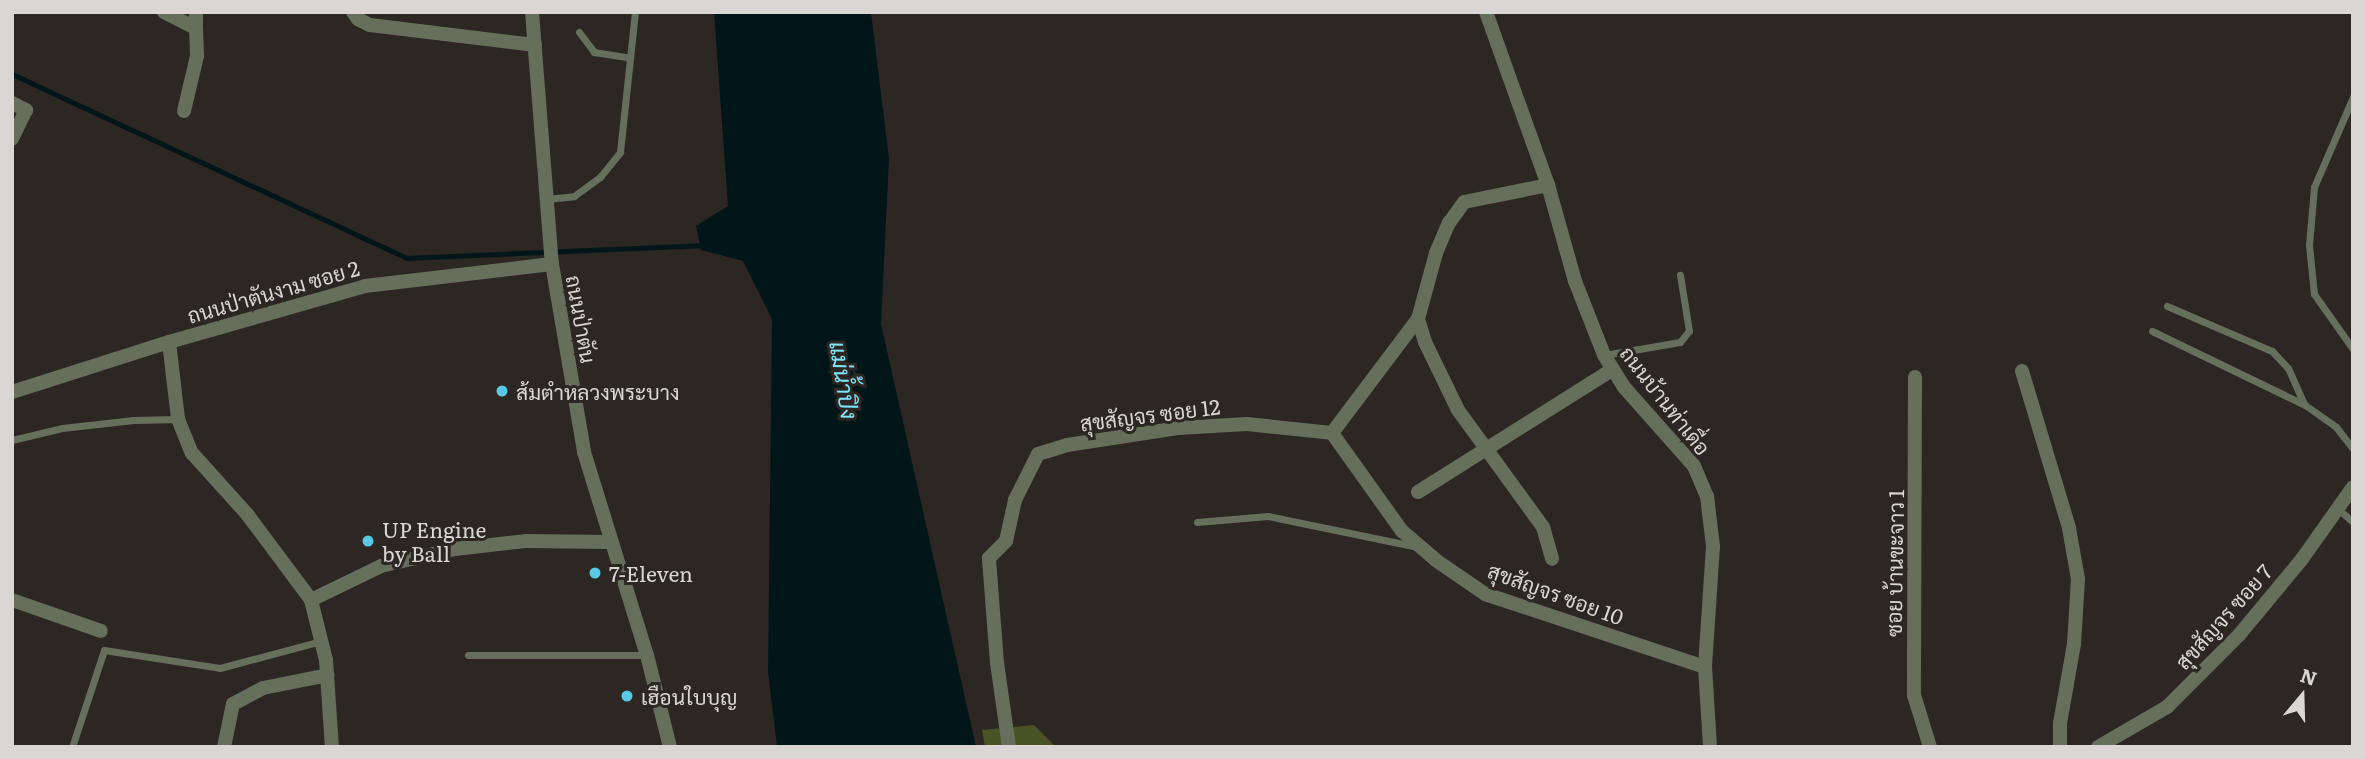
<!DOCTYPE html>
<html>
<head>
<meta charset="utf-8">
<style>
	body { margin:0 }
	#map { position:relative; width:2365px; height:759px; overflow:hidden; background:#2c2723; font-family:Literata,Sarabun,serif }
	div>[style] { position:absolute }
	.green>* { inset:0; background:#495325 }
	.water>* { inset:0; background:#02161a }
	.stream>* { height:5px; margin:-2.5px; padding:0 2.5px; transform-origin:2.5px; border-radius:2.5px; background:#02161a }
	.service>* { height:7px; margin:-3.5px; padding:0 3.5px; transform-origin:3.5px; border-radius:3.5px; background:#666f5c }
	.minor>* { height:14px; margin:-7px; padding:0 7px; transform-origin:7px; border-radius:7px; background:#666f5c }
	.tertiary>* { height:14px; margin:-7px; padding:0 7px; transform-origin:7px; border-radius:7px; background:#666f5c }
	.dots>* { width:19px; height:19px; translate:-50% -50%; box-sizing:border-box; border:4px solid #2c2723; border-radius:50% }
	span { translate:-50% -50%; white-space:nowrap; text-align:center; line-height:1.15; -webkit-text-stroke:6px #2c2723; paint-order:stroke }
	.street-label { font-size:21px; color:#dad6d3 }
	.poi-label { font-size:21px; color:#dad6d3 }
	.left { translate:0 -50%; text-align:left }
	.water-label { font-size:23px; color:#7ee6fb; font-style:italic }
	.frame { position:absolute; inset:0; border:14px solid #dad6d3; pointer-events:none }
	.north { position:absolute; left:2267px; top:661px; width:70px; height:70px; -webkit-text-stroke:5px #2c2723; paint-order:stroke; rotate:19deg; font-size:19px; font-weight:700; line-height:28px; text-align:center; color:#dad6d3 }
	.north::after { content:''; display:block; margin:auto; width:24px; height:32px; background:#dad6d3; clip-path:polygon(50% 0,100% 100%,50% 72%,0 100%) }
</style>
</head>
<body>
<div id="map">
	<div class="green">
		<i style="clip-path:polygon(1034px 725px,1056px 747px,985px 747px,982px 730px)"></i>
	</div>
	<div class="water">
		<i style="clip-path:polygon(714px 12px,871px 12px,889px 159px,881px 324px,976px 747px,777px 747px,768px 671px,772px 319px,743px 261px,701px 250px,696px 226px,728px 206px)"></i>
	</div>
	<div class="stream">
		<i style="left:12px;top:74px;width:435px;rotate:25deg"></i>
		<i style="left:406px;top:258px;width:300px;rotate:-2.5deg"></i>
	</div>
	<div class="service">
		<i style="left:579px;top:32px;width:25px;rotate:53deg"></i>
		<i style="left:594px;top:52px;width:36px;rotate:9deg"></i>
		<i style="left:2353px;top:97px;width:98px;rotate:113.4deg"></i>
		<i style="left:2314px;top:187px;width:58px;rotate:94.9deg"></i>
		<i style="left:2309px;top:245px;width:49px;rotate:84.2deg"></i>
		<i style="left:2314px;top:294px;width:67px;rotate:54.7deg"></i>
		<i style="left:547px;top:199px;width:27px;rotate:-6deg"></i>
		<i style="left:574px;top:196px;width:32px;rotate:-36deg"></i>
		<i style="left:600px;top:177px;width:32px;rotate:-51deg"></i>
		<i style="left:620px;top:152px;width:141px;rotate:-83.9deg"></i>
		<i style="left:2167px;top:306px;width:114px;rotate:23.2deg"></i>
		<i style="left:2272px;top:351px;width:23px;rotate:47deg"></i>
		<i style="left:2288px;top:368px;width:39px;rotate:66deg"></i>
		<i style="left:2152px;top:331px;width:170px;rotate:25.8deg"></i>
		<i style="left:2305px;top:405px;width:38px;rotate:35deg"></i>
		<i style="left:2336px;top:427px;width:28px;rotate:52deg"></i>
		<i style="left:1604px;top:355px;width:77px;rotate:-9.7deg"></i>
		<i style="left:1680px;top:342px;width:14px;rotate:-51deg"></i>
		<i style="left:1689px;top:331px;width:57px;rotate:-99.1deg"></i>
		<i style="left:12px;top:440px;width:51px;rotate:-13.5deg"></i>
		<i style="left:62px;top:428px;width:72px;rotate:-6.3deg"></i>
		<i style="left:134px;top:420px;width:44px;rotate:-1.3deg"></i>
		<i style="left:2338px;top:509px;width:20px;rotate:41deg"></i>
		<i style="left:1197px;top:522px;width:71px;rotate:-4.8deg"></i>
		<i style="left:1268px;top:516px;width:153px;rotate:11.7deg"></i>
		<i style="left:468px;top:655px;width:178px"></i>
		<i style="left:72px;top:747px;width:102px;rotate:-71.7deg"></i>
		<i style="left:104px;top:650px;width:117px;rotate:8.8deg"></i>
		<i style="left:220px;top:668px;width:105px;rotate:-15deg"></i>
	</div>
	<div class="minor">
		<i style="left:164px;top:12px;width:36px;rotate:27deg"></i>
		<i style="left:196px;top:28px;width:16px;rotate:-90deg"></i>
		<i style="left:353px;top:12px;width:9px;rotate:54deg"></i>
		<i style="left:358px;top:19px;width:13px;rotate:27deg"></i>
		<i style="left:370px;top:25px;width:166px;rotate:6.9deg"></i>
		<i style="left:532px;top:12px;width:253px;rotate:85.5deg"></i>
		<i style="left:552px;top:264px;width:191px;rotate:80.3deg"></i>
		<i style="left:584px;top:452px;width:213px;rotate:72.8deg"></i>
		<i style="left:647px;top:655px;width:95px;rotate:76deg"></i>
		<i style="left:12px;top:103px;width:16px;rotate:27deg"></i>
		<i style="left:26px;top:110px;width:32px;rotate:116deg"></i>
		<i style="left:184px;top:111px;width:57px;rotate:-76.7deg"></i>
		<i style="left:197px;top:56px;width:28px;rotate:-92deg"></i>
		<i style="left:1418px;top:319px;width:24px;rotate:73deg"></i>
		<i style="left:1425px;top:342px;width:76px;rotate:64.1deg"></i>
		<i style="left:1458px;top:410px;width:145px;rotate:54deg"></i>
		<i style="left:1543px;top:527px;width:33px;rotate:74deg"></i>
		<i style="left:169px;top:342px;width:78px;rotate:83.3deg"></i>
		<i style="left:178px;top:419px;width:37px;rotate:68deg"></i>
		<i style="left:192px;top:453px;width:82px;rotate:48deg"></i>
		<i style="left:247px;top:514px;width:107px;rotate:53.3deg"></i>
		<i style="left:311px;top:600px;width:62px;rotate:76deg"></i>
		<i style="left:326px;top:660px;width:87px;rotate:86.1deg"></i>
		<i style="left:2022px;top:371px;width:164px;rotate:73.3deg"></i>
		<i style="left:2069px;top:528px;width:52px;rotate:80deg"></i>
		<i style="left:2078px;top:579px;width:65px;rotate:93.5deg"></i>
		<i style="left:2074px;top:644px;width:80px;rotate:100deg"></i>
		<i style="left:2060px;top:723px;width:24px;rotate:90deg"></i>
		<i style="left:1915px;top:377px;width:318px;rotate:90.2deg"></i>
		<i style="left:1914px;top:695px;width:54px;rotate:72.9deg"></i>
		<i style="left:12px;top:392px;width:165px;rotate:-17.7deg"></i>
		<i style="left:169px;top:342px;width:204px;rotate:-15.9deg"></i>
		<i style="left:365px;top:286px;width:188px;rotate:-6.7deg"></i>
		<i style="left:1332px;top:433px;width:120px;rotate:54.5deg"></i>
		<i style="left:1402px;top:531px;width:46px;rotate:40.6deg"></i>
		<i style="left:1437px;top:561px;width:58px;rotate:34.5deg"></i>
		<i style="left:1485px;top:594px;width:232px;rotate:18.4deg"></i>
		<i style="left:1418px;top:492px;width:229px;rotate:-32.2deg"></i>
		<i style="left:12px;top:600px;width:94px;rotate:19.2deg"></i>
		<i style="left:311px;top:600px;width:78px;rotate:-25.9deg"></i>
		<i style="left:381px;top:566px;width:76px;rotate:-12.9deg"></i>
		<i style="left:455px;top:549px;width:71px;rotate:-6.4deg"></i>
		<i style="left:526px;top:541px;width:84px;rotate:0.7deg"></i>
		<i style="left:224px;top:747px;width:44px;rotate:-78.2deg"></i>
		<i style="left:233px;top:704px;width:34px;rotate:-28deg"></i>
		<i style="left:263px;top:688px;width:66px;rotate:-11.3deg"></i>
		<i style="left:1009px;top:747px;width:85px;rotate:-98.1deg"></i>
		<i style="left:997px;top:663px;width:105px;rotate:-94.4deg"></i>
		<i style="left:989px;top:558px;width:24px;rotate:-45deg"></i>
		<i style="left:1006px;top:541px;width:42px;rotate:-77.6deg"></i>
		<i style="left:1015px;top:500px;width:51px;rotate:-63.4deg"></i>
		<i style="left:1038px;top:454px;width:30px;rotate:-17deg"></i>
		<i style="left:1067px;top:445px;width:112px;rotate:-8.7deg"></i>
		<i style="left:1178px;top:428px;width:69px;rotate:-3.3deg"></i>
		<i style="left:1247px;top:424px;width:85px;rotate:6deg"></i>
		<i style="left:1332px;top:433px;width:143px;rotate:-53deg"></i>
		<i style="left:1418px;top:319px;width:68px;rotate:-74.7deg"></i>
		<i style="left:1436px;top:253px;width:33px;rotate:-67deg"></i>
		<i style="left:1449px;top:223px;width:26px;rotate:-54deg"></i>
		<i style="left:1464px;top:202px;width:86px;rotate:-11.4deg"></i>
		<i style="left:2098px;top:747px;width:80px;rotate:-30.1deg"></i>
		<i style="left:2167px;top:707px;width:102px;rotate:-45deg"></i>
		<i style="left:2239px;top:635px;width:99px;rotate:-50.3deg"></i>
		<i style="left:2302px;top:559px;width:88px;rotate:-54.7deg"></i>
	</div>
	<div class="tertiary">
		<i style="left:1486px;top:12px;width:184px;rotate:70.3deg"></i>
		<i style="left:1548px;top:185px;width:100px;rotate:74.3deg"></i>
		<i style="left:1575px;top:281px;width:79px;rotate:68.6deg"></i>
		<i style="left:1604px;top:355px;width:36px;rotate:58deg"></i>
		<i style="left:1623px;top:386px;width:107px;rotate:48.4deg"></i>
		<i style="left:1694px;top:466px;width:33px;rotate:67deg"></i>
		<i style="left:1707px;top:496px;width:50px;rotate:83.2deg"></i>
		<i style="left:1713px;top:546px;width:121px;rotate:93.8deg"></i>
		<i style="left:1705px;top:667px;width:80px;rotate:86.4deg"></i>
	</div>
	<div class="dots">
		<i style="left:502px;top:391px;background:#59c8e5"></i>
		<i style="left:368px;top:541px;background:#59c8e5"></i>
		<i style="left:595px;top:573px;background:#59c8e5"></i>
		<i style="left:627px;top:696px;background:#59c8e5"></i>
	</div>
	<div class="street-label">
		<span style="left:273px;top:291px;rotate:-16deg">ถนนป่าตันงาม ซอย 2</span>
		<span style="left:582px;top:319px;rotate:80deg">ถนนป่าตัน</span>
		<span style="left:1666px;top:400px;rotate:52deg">ถนนบ้านท่าเดื่อ</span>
		<span style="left:1150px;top:414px;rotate:-7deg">สุขสัญจร ซอย 12</span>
		<span style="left:1894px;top:563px;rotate:-89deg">ซอย บ้านขะจาว 1</span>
		<span style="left:1556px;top:593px;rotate:20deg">สุขสัญจร ซอย 10</span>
		<span style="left:2223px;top:616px;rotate:-48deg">สุขสัญจร ซอย 7</span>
	</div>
	<div class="poi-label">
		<span class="left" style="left:516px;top:391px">ส้มตำหลวงพระบาง</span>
		<span class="left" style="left:382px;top:541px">UP Engine<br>by Ball</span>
		<span class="left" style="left:609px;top:573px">7-Eleven</span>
		<span class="left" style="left:641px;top:696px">เฮือนใบบุญ</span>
	</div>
	<div class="water-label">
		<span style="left:845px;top:380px;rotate:81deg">แม่น้ำปิง</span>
	</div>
	<div class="frame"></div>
	<div class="north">N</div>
</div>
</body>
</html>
